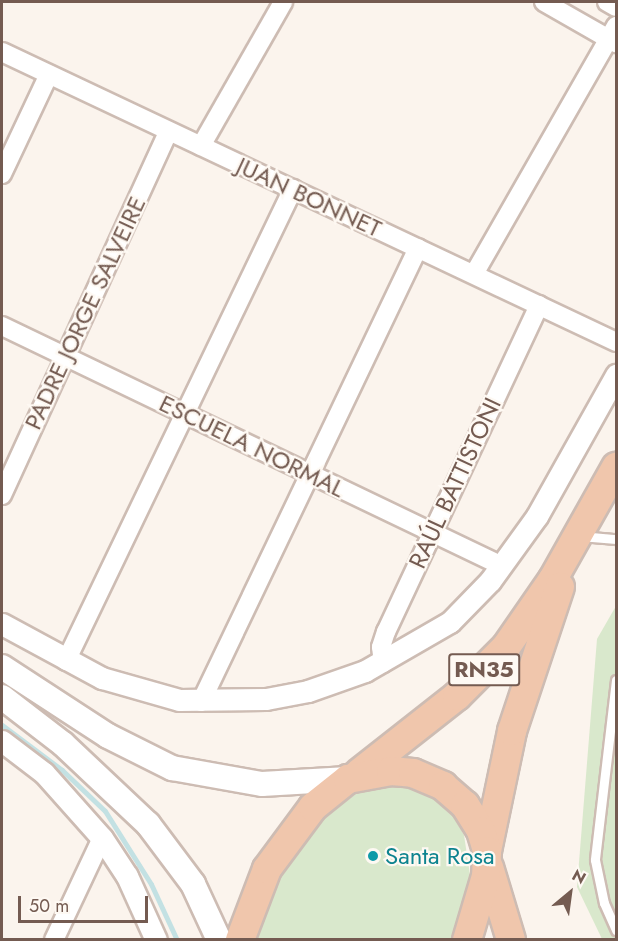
<!DOCTYPE html>
<html>
<head>
<meta charset="utf-8">
<style>
	body { margin:0 }
	#map { position:relative; width:618px; height:941px; overflow:hidden; background:#fbf4ed; font-family:Jost,sans-serif }
	div>[style] { position:absolute }
	.green>* { inset:0; background:#d9e8cc }
	.stream>* { height:5px; margin:-2.5px; padding:0 2.5px; transform-origin:2.5px; border-radius:2.5px; background:#c3e1e3 }
	.roads { filter:drop-shadow(2px 0 #cdbcb3) drop-shadow(-2px 0 #cdbcb3) drop-shadow(0 2px #cdbcb3) drop-shadow(0 -2px #cdbcb3) }
	.service>* { height:9px; margin:-4.5px; padding:0 4.5px; transform-origin:4.5px; border-radius:4.5px; background:#fff }
	.minor>* { height:18px; margin:-9px; padding:0 9px; transform-origin:9px; border-radius:9px; background:#fff }
	.tertiary>* { height:21px; margin:-10.5px; padding:0 10.5px; transform-origin:10.5px; border-radius:10.5px; background:#fff }
	.secondary>* { height:24px; margin:-12px; padding:0 12px; transform-origin:12px; border-radius:12px; background:#fff }
	.trunk>* { height:28px; margin:-14px; padding:0 14px; transform-origin:14px; border-radius:14px; background:#f0c6ac }
	.dots>* { width:16px; height:16px; translate:-50% -50%; box-sizing:border-box; border:3px solid #fef9f3; border-radius:50% }
	span { translate:-50% -50%; white-space:nowrap; text-align:center; line-height:1.15; -webkit-text-stroke:4.5px #fef9f3; paint-order:stroke }
	.shield-label span { padding:2px 4px; background:#fef9f3; border:2px solid; border-radius:4px; -webkit-text-stroke-width:0 }
	.shield-label { font-size:22px; color:#745b51; font-weight:700 }
	.street-label { font-size:24px; color:#745b51 }
	.culture-label { font-size:24px; color:#0d838f }
	.left { translate:0 -50%; text-align:left }
	.frame { position:absolute; inset:0; border:3px solid #745b51; pointer-events:none }
	.north { position:absolute; left:540px; top:863px; width:60px; height:60px; -webkit-text-stroke:4px #fef9f3; paint-order:stroke; rotate:29deg; font-size:16px; font-weight:700; line-height:24px; text-align:center; color:#745b51 }
	.north::after { content:''; display:block; margin:auto; width:21px; height:27px; background:#745b51; clip-path:polygon(50% 0,100% 100%,50% 72%,0 100%) }
	.scale { position:absolute; left:18px; top:896px; width:130px; height:27px; box-sizing:border-box; border:3px solid #745b51; border-top:0; padding-left:8px; font-size:18px; line-height:21px; white-space:nowrap; color:#745b51; -webkit-text-stroke:4px #fef9f3; paint-order:stroke }
</style>
</head>
<body>
<div id="map">
	<div class="green">
		<i style="clip-path:polygon(616px 606px,616px 939px,602px 939px,577px 887px,597px 639px)"></i>
		<i style="clip-path:polygon(401px 785px,436px 798px,454px 816px,464px 835px,470px 875px,452px 939px,253px 940px,275px 882px,319px 821px,360px 791px)"></i>
	</div>
	<div class="stream">
		<i style="left:2px;top:725px;width:75px;rotate:36.9deg"></i>
		<i style="left:62px;top:770px;width:59px;rotate:43.6deg"></i>
		<i style="left:105px;top:811px;width:86px;rotate:57.8deg"></i>
		<i style="left:151px;top:884px;width:62px;rotate:65.1deg"></i>
	</div>
	<div class="roads">
		<div class="service">
			<i style="left:580px;top:536px;width:36px;rotate:5deg"></i>
			<i style="left:616px;top:680px;width:181px;rotate:96.7deg"></i>
			<i style="left:595px;top:860px;width:44px;rotate:78.2deg"></i>
			<i style="left:604px;top:903px;width:30px;rotate:66deg"></i>
		</div>
		<div class="minor">
			<i style="left:544px;top:2px;width:83px;rotate:29.7deg"></i>
			<i style="left:607px;top:2px;width:10px;rotate:29deg"></i>
			<i style="left:2px;top:52px;width:679px;rotate:25.28deg"></i>
			<i style="left:201px;top:146px;width:166px;rotate:-60.3deg"></i>
			<i style="left:2px;top:174px;width:110px;rotate:-64.8deg"></i>
			<i style="left:474px;top:274px;width:286px;rotate:-60.2deg"></i>
			<i style="left:2px;top:326px;width:555px;rotate:25.64deg"></i>
			<i style="left:2px;top:495px;width:400px;rotate:-65.4deg"></i>
			<i style="left:66px;top:661px;width:524px;rotate:-64.32deg"></i>
			<i style="left:383px;top:663px;width:16px;rotate:-97deg"></i>
			<i style="left:381px;top:647px;width:16px;rotate:-72deg"></i>
			<i style="left:386px;top:632px;width:361px;rotate:-64.9deg"></i>
			<i style="left:201px;top:702px;width:503px;rotate:-64.45deg"></i>
			<i style="left:54px;top:940px;width:113px;rotate:-64.8deg"></i>
		</div>
		<div class="tertiary">
			<i style="left:2px;top:624px;width:114px;rotate:28.4deg"></i>
			<i style="left:102px;top:678px;width:80px;rotate:15.9deg"></i>
			<i style="left:179px;top:700px;width:87px;rotate:-0.7deg"></i>
			<i style="left:266px;top:699px;width:43px;rotate:-10.8deg"></i>
			<i style="left:308px;top:691px;width:60px;rotate:-19.3deg"></i>
			<i style="left:365px;top:671px;width:98px;rotate:-30deg"></i>
			<i style="left:450px;top:622px;width:57px;rotate:-45.7deg"></i>
			<i style="left:490px;top:581px;width:80px;rotate:-54.1deg"></i>
			<i style="left:537px;top:516px;width:162px;rotate:-60.7deg"></i>
			<i style="left:2px;top:741px;width:53px;rotate:37.3deg"></i>
			<i style="left:44px;top:773px;width:87px;rotate:48.3deg"></i>
			<i style="left:102px;top:838px;width:45px;rotate:56.7deg"></i>
			<i style="left:127px;top:876px;width:70px;rotate:65.6deg"></i>
		</div>
		<div class="secondary">
			<i style="left:2px;top:667px;width:126px;rotate:33.1deg"></i>
			<i style="left:108px;top:736px;width:72px;rotate:26.6deg"></i>
			<i style="left:172px;top:768px;width:91px;rotate:10.1deg"></i>
			<i style="left:262px;top:784px;width:86px;rotate:-3.3deg"></i>
			<i style="left:2px;top:697px;width:77px;rotate:37.6deg"></i>
			<i style="left:63px;top:744px;width:117px;rotate:43.3deg"></i>
			<i style="left:148px;top:824px;width:75px;rotate:53.1deg"></i>
			<i style="left:193px;top:884px;width:62px;rotate:65.1deg"></i>
		</div>
		<div class="trunk">
			<i style="left:359px;top:773px;width:125px;rotate:-38.2deg"></i>
			<i style="left:457px;top:696px;width:69px;rotate:-45deg"></i>
			<i style="left:506px;top:647px;width:83px;rotate:-55.3deg"></i>
			<i style="left:553px;top:579px;width:129px;rotate:-60.6deg"></i>
			<i style="left:487px;top:851px;width:123px;rotate:-78.2deg"></i>
			<i style="left:512px;top:731px;width:152px;rotate:-71.6deg"></i>
			<i style="left:489px;top:867px;width:76px;rotate:73.2deg"></i>
			<i style="left:240px;top:940px;width:76px;rotate:-69.2deg"></i>
			<i style="left:267px;top:869px;width:77px;rotate:-53.4deg"></i>
			<i style="left:313px;top:807px;width:45px;rotate:-38.7deg"></i>
			<i style="left:348px;top:779px;width:44px;rotate:-10.5deg"></i>
			<i style="left:391px;top:771px;width:22px;rotate:5deg"></i>
			<i style="left:413px;top:773px;width:33px;rotate:23deg"></i>
			<i style="left:443px;top:786px;width:29px;rotate:41deg"></i>
			<i style="left:465px;top:805px;width:31px;rotate:58deg"></i>
			<i style="left:481px;top:831px;width:21px;rotate:73deg"></i>
			<i style="left:487px;top:851px;width:25px;rotate:92deg"></i>
			<i style="left:486px;top:876px;width:67px;rotate:106.5deg"></i>
		</div>
	</div>
	<div class="dots">
		<i style="left:373px;top:856px;background:#0f9aa8"></i>
	</div>
	<div class="shield-label">
		<span style="left:484px;top:670px">RN35</span>
	</div>
	<div class="street-label">
		<span style="left:309px;top:197px;rotate:25deg">JUAN BONNET</span>
		<span style="left:85px;top:313px;rotate:-65deg">PADRE JORGE SALVEIRE</span>
		<span style="left:252px;top:446px;rotate:26deg">ESCUELA NORMAL</span>
		<span style="left:455px;top:483px;rotate:-65deg">RAÚL BATTISTONI</span>
	</div>
	<div class="culture-label">
		<span class="left" style="left:385px;top:856px">Santa Rosa</span>
	</div>
	<div class="frame"></div>
	<div class="north">N</div>
	<div class="scale">50 m</div>
</div>
</body>
</html>
